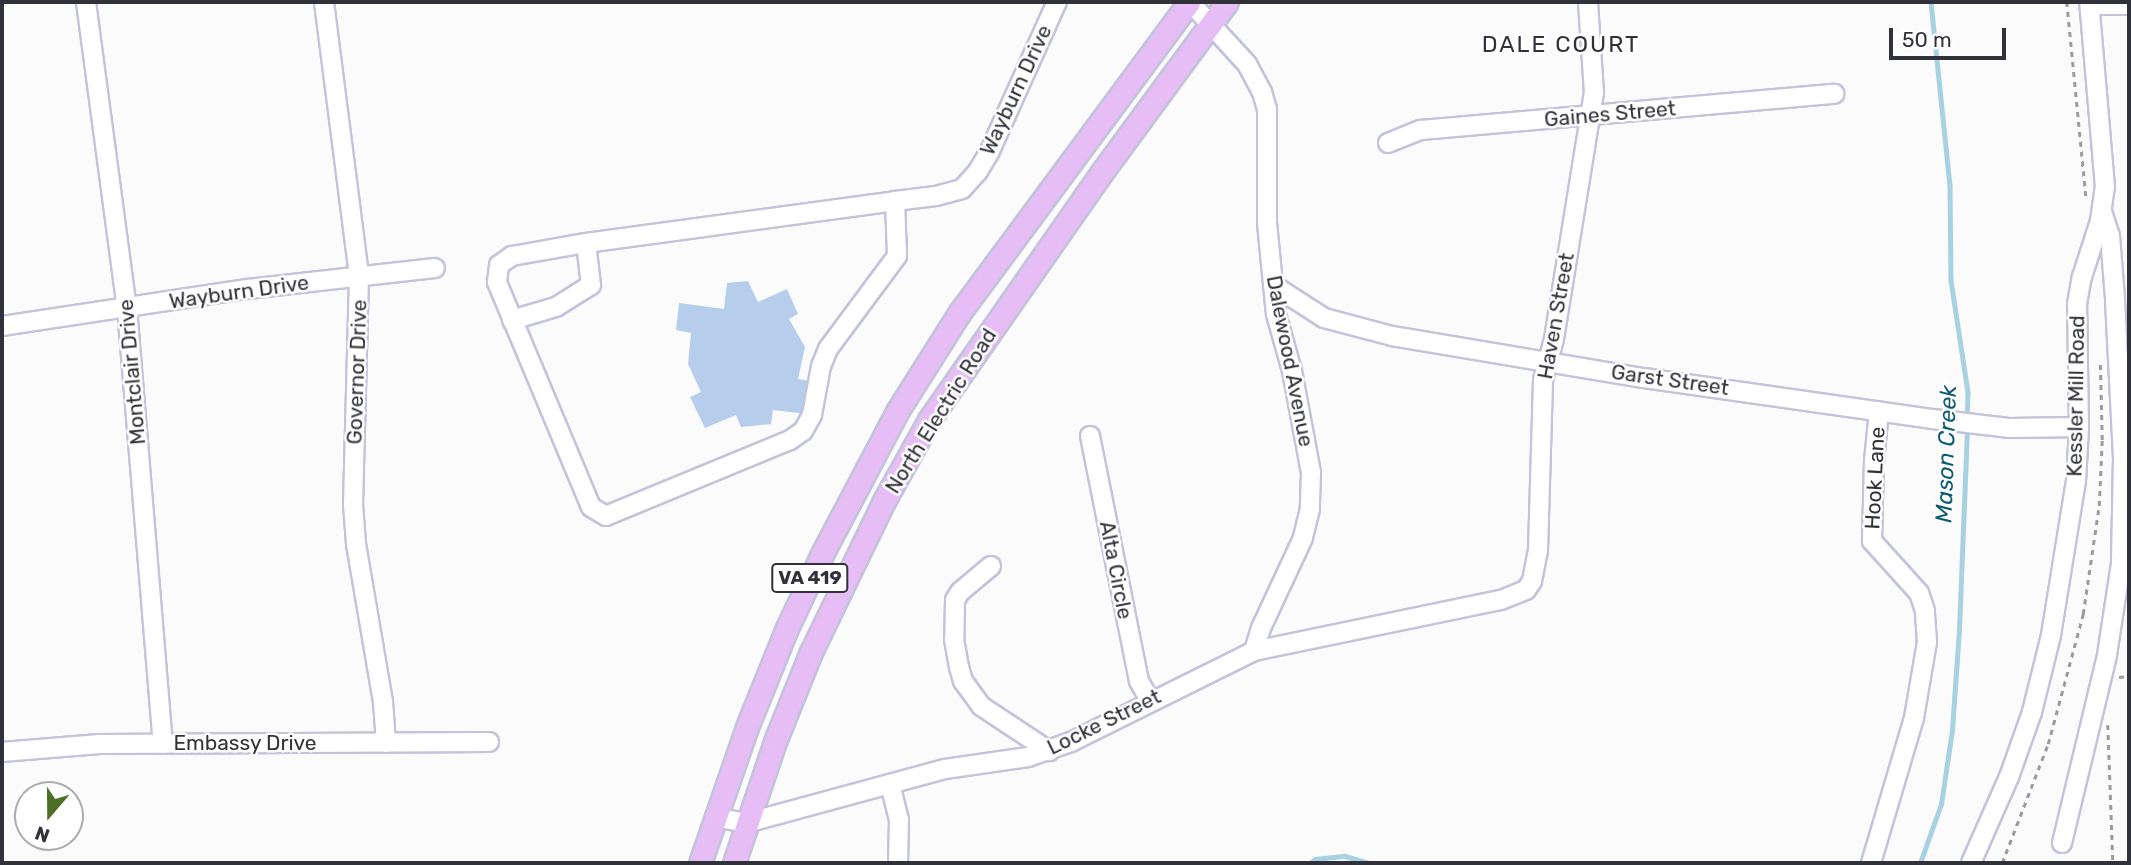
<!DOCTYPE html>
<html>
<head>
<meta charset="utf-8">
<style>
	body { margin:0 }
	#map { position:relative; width:2131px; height:865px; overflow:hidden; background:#fbfbfb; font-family:Rubik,sans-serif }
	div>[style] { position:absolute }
	.stream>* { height:4.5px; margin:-2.25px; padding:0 2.25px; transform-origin:2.25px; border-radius:2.25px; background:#a8d1e1 }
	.building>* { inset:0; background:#b6ceeb }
	.path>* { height:2.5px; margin-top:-1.25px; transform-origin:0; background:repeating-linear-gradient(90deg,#9b9b9f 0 5px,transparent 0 10px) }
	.roads { filter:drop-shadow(2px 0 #c3c3db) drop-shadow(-2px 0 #c3c3db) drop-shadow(0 2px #c3c3db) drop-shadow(0 -2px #c3c3db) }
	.minor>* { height:18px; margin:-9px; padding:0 9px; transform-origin:9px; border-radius:9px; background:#fff }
	.major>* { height:21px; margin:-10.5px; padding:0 10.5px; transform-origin:10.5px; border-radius:10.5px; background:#e6bef5 }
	span { translate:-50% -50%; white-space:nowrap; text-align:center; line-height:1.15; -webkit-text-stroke:5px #fff; paint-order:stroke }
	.shield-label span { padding:2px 5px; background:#fff; border:2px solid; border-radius:5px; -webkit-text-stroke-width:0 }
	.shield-label { font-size:19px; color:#31313a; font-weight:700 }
	.street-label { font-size:21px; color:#31313a }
	.neighbourhood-label { font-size:23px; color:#31313a; letter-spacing:2px }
	.water-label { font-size:23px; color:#0d5c73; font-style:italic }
	.frame { position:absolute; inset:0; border:4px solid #31313a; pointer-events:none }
	.north { position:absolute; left:14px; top:781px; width:70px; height:70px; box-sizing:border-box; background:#fff; border:2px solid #adadb0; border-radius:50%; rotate:200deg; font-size:19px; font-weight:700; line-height:28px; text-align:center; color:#31313a }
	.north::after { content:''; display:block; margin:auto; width:24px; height:32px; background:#4d6e25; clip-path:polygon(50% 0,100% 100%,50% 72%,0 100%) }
	.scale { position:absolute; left:1889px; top:28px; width:117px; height:32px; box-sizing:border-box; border:4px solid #31313a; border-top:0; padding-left:9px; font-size:21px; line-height:24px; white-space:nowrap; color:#31313a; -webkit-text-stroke:5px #fff; paint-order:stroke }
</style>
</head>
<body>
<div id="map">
	<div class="stream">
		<i style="left:1931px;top:2px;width:184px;rotate:84.1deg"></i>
		<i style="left:1950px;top:185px;width:95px;rotate:89.4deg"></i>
		<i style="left:1951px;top:280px;width:114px;rotate:81.4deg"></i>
		<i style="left:1968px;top:393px;width:26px;rotate:92deg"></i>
		<i style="left:1310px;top:863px;width:6px;rotate:-39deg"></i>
		<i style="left:1315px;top:859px;width:30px;rotate:-6deg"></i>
		<i style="left:1345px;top:856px;width:26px;rotate:16deg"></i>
		<i style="left:1920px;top:863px;width:63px;rotate:-70.4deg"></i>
		<i style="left:1941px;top:804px;width:75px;rotate:-81.5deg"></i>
		<i style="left:1952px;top:730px;width:101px;rotate:-86deg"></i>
		<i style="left:1959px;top:629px;width:201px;rotate:-87.7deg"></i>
	</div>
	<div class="building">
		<i style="clip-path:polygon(748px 281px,758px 302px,787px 289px,798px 314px,789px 319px,805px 347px,798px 379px,811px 381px,807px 414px,773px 410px,771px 424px,741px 427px,736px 415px,705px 428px,690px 397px,701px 392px,688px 364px,691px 333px,676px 330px,679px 303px,724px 309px,727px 283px)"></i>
	</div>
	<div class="path">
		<i style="left:2067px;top:2px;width:195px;rotate:84.4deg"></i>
		<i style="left:2119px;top:677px;width:10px;rotate:-6deg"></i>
		<i style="left:2108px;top:725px;width:138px;rotate:87.9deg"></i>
		<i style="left:2002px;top:863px;width:128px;rotate:-68.9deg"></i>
		<i style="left:2048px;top:744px;width:135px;rotate:-74.9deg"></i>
		<i style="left:2083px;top:614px;width:109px;rotate:-81.6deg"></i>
		<i style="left:2099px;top:506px;width:66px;rotate:-87.4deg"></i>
		<i style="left:2102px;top:440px;width:80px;rotate:-91.4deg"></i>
	</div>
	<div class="roads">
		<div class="minor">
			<i style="left:86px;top:2px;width:309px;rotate:82.4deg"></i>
			<i style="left:127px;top:308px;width:437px;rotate:85.3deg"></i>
			<i style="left:324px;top:2px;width:276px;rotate:82.7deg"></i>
			<i style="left:359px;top:276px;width:228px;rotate:91.5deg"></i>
			<i style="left:353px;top:504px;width:40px;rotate:85.7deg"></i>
			<i style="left:356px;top:544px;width:160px;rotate:80.3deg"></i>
			<i style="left:383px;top:702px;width:41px;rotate:85.8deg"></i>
			<i style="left:1190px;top:2px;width:84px;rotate:47.4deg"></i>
			<i style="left:1247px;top:64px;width:32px;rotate:62deg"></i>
			<i style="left:1262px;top:92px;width:18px;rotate:74deg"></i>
			<i style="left:1267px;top:109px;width:114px;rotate:90deg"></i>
			<i style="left:1267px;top:223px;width:91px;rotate:84.4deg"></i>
			<i style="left:1276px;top:314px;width:59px;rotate:74.3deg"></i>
			<i style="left:1292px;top:371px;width:104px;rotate:79.4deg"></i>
			<i style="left:1311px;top:473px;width:36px;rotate:92deg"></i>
			<i style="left:1310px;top:509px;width:30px;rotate:104deg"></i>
			<i style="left:1303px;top:538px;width:99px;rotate:115deg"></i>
			<i style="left:1261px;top:628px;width:24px;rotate:107deg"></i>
			<i style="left:2090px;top:5px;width:39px"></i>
			<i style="left:1388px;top:143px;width:35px;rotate:-22deg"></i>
			<i style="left:1421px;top:130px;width:415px;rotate:-5deg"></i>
			<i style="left:895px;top:201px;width:55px;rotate:87.9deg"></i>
			<i style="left:897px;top:256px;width:116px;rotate:126.6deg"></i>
			<i style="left:828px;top:349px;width:18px;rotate:112deg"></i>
			<i style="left:821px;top:366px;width:50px;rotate:100.4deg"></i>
			<i style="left:812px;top:415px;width:18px;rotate:119deg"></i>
			<i style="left:803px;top:431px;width:16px;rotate:145deg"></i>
			<i style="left:790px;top:440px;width:199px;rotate:157.6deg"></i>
			<i style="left:606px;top:516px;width:17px;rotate:-149deg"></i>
			<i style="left:591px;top:507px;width:244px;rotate:-112.7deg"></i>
			<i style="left:497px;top:282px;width:17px;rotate:-83deg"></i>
			<i style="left:499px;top:265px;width:16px;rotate:-35deg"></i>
			<i style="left:512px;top:256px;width:75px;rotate:-10deg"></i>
			<i style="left:586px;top:243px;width:312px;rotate:-7.7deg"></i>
			<i style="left:895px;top:201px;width:41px;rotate:-7deg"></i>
			<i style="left:936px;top:196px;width:27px;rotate:-15deg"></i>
			<i style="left:962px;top:189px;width:24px;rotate:-48deg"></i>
			<i style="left:978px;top:171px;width:21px;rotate:-59deg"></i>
			<i style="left:989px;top:153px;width:166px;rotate:-65.8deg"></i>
			<i style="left:1273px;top:285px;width:61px;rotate:32.9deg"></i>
			<i style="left:1324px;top:318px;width:70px;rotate:14.8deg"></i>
			<i style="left:1392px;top:336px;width:255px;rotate:9.5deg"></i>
			<i style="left:1644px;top:378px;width:292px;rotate:8.1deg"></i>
			<i style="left:1933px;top:419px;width:78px;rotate:6.7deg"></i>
			<i style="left:2010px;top:428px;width:69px;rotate:-0.8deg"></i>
			<i style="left:512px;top:320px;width:46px;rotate:-16.5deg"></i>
			<i style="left:556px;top:307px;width:41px;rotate:-32.2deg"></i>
			<i style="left:591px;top:285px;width:42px;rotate:-96.8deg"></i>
			<i style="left:2px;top:326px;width:249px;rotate:-8.6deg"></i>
			<i style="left:248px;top:289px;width:188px;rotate:-6.4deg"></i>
			<i style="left:1090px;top:436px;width:250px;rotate:78.7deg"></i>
			<i style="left:1139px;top:681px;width:23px;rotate:61deg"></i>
			<i style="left:991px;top:566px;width:40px;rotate:140deg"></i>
			<i style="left:960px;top:592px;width:9px;rotate:122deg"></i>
			<i style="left:955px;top:600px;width:39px;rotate:91deg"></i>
			<i style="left:954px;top:639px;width:28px;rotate:80deg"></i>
			<i style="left:959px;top:667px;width:15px;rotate:74deg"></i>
			<i style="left:963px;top:681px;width:31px;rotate:54deg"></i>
			<i style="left:981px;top:706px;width:82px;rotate:33.5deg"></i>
			<i style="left:2px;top:752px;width:98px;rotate:-4.7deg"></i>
			<i style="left:100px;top:744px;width:389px;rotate:-0.3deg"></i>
			<i style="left:890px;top:784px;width:37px;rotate:76deg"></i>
			<i style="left:899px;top:820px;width:43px;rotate:91.3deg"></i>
			<i style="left:715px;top:817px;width:32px;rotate:11deg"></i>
			<i style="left:746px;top:823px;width:206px;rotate:-15.2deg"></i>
			<i style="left:945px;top:769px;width:84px;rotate:-8.2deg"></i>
			<i style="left:1028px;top:757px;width:46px;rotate:-19.2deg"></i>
			<i style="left:1071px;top:742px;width:204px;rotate:-26.4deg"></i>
			<i style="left:1254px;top:651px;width:252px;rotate:-11.7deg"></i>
			<i style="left:1501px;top:600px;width:27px;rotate:-22deg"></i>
			<i style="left:1526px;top:590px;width:11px;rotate:-56deg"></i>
			<i style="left:1532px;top:581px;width:32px;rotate:-79deg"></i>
			<i style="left:1538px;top:550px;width:170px;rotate:-88.3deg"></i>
			<i style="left:1543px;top:380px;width:42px;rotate:-75deg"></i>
			<i style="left:1554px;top:339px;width:249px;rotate:-80.8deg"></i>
			<i style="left:1594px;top:93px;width:91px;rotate:-93.8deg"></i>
			<i style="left:2062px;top:843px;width:193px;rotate:-76.5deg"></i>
			<i style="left:2107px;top:655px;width:93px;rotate:-81.3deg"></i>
			<i style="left:2121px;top:563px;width:105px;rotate:-88.9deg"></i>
			<i style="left:2123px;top:458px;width:160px;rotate:-92.9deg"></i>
			<i style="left:2115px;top:298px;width:62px;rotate:-94.6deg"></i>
			<i style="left:2110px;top:236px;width:25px;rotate:-108deg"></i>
			<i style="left:1871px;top:863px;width:151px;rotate:-73.5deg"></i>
			<i style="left:1914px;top:718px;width:77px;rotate:-80.3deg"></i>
			<i style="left:1927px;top:642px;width:31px;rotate:-94deg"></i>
			<i style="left:1925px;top:611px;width:19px;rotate:-108deg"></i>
			<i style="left:1919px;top:593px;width:70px;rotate:-132.1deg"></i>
			<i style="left:1872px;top:541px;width:80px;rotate:-88.6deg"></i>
			<i style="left:1874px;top:461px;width:50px;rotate:-84.3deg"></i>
			<i style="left:1971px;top:863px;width:94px;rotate:-66.2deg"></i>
			<i style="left:2009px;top:777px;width:69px;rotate:-70.5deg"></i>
			<i style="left:2032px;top:712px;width:79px;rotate:-76.1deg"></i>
			<i style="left:2051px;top:635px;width:156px;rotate:-80.8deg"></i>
			<i style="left:2076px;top:481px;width:54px;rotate:-86.8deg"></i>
			<i style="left:2079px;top:427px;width:123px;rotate:-90.9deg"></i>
			<i style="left:2077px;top:304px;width:27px;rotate:-80deg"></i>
			<i style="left:2082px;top:277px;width:59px;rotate:-72.2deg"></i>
			<i style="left:2100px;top:221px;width:34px;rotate:-82deg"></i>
			<i style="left:2105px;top:187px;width:186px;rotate:-94.9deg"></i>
		</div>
		<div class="major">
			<i style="left:700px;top:863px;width:144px;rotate:-70.9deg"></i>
			<i style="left:747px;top:727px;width:107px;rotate:-68deg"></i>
			<i style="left:787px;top:628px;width:80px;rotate:-64.7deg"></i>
			<i style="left:821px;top:556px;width:165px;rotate:-62.2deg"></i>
			<i style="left:898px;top:410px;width:116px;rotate:-57.7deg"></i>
			<i style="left:960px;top:312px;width:385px;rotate:-53.5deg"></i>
			<i style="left:734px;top:863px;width:131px;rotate:-71.3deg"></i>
			<i style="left:776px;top:739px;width:94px;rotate:-68.1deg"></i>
			<i style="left:811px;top:652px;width:168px;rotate:-64.2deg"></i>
			<i style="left:884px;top:501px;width:93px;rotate:-60.9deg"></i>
			<i style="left:929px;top:420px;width:302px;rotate:-55.1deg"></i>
			<i style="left:1102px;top:172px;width:211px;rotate:-53.7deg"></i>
		</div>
	</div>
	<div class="shield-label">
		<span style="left:810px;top:578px">VA 419</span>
	</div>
	<div class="street-label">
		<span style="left:1016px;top:90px;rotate:-65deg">Wayburn Drive</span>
		<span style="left:1610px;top:114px;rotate:-5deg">Gaines Street</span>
		<span style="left:239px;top:292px;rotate:-8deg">Wayburn Drive</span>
		<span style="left:1556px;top:316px;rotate:-80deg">Haven Street</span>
		<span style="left:1290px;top:361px;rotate:79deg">Dalewood Avenue</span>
		<span style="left:132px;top:372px;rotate:-95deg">Montclair Drive</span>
		<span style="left:357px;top:372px;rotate:-88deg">Governor Drive</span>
		<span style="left:1670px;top:380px;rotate:8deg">Garst Street</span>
		<span style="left:2076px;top:396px;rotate:-89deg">Kessler Mill Road</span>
		<span style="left:941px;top:411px;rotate:-58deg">North Electric Road</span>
		<span style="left:1875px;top:478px;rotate:-87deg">Hook Lane</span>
		<span style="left:1116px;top:570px;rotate:79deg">Alta Circle</span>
		<span style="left:1104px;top:722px;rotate:-26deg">Locke Street</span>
		<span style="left:245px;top:743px">Embassy Drive</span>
	</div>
	<div class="neighbourhood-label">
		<span style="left:1561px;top:44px">DALE COURT</span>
	</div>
	<div class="water-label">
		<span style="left:1946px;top:454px;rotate:-88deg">Mason Creek</span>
	</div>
	<div class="frame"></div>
	<div class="north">N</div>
	<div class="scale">50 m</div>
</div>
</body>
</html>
